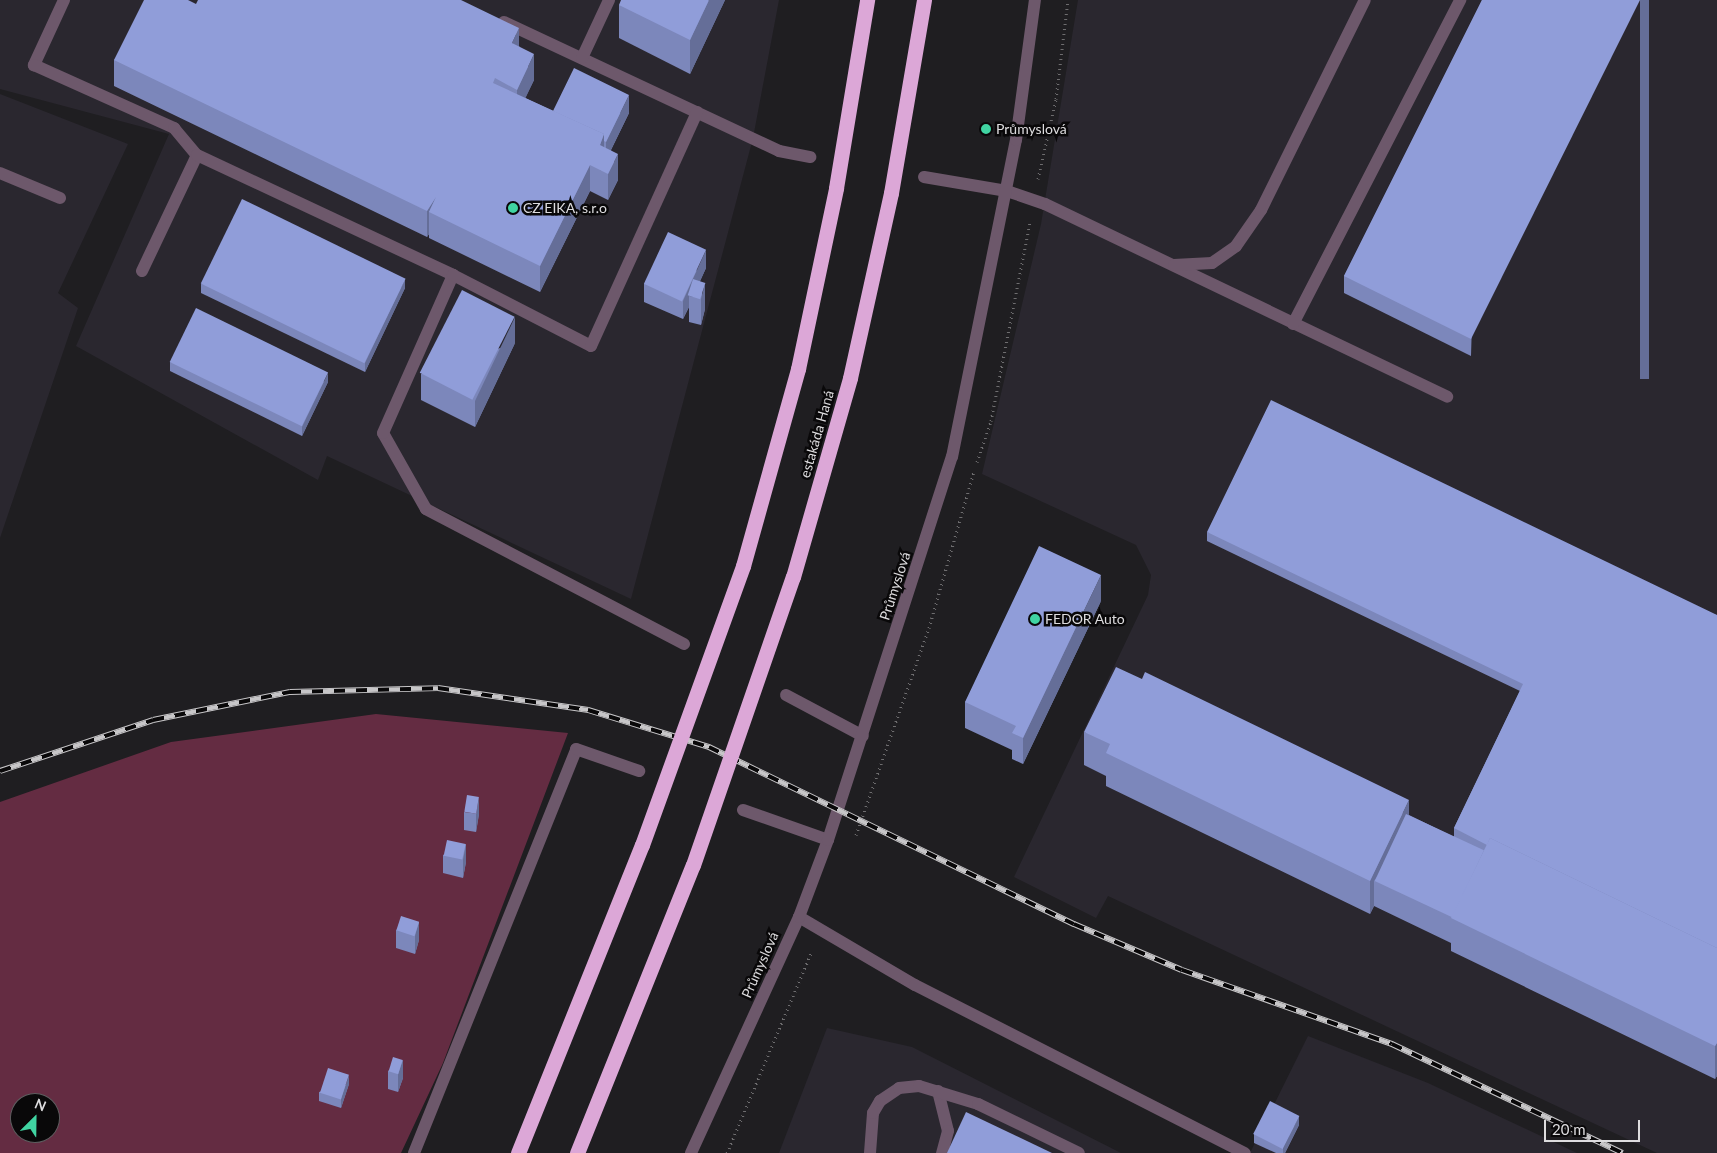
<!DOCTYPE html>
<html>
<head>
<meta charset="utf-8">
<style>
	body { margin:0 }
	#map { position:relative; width:1717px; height:1153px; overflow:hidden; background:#1f1e21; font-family:Lato,sans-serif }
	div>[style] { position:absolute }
	.built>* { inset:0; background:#2a272f }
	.green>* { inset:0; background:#642c42 }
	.path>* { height:3px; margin-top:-1.5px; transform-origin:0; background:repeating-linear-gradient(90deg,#6e6d6f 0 1px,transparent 0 5px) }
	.lane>* { height:12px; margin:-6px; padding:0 6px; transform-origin:6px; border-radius:6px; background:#6d586b }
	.street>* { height:12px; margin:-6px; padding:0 6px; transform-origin:6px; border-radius:6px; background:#6d586b }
	.highway>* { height:15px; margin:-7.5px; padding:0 7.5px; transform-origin:7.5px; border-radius:7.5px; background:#dca7d7 }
	.rail>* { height:5.5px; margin-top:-2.75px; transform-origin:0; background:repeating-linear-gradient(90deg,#090809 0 11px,#c7c6c8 0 22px); box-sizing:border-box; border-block:1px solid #c7c6c8 }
	.highway-bridge>* { height:15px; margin:-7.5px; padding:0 7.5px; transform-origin:7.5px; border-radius:7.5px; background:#dca7d7 }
	.wall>* { inset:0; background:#7c87bb }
	.shaded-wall>* { inset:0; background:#656e98; transform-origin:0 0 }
	.building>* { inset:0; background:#909dd9; transform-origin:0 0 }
	.dots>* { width:14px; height:14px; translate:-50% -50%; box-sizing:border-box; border:2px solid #090809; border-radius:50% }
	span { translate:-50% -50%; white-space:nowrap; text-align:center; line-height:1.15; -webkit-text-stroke:5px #090809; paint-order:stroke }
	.poi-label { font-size:14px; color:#dedddf }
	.left { translate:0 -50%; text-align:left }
	.street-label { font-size:14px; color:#dedddf }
	.north { position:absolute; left:10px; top:1093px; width:50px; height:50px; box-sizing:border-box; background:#090809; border:1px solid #5e5d5f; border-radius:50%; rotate:23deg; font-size:14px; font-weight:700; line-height:20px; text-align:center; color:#dedddf }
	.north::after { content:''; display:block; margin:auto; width:18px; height:22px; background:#40d4a2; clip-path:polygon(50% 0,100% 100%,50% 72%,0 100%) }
	.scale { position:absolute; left:1544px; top:1120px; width:96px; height:22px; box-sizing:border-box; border:2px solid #dedddf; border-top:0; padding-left:6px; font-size:15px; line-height:18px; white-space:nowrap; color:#dedddf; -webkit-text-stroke:4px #090809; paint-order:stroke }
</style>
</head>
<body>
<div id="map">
	<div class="built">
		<i style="clip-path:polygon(0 0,779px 0,753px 138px,631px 599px,327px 456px,318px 480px,76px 346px,169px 134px,0 89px)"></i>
		<i style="clip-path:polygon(1078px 0,1717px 0,1717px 1153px,1657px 1153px,1108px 896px,1096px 918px,1014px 877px,1148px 595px,1151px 575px,1136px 545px,982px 474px,1041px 224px)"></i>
		<i style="clip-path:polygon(0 94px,128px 144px,58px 293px,78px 308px,0 538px)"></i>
		<i style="clip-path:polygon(827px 1028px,912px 1047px,1121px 1153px,779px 1153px)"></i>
		<i style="clip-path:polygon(1308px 1036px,1428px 1083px,1577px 1153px,1250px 1153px)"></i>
	</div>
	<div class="green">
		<i style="clip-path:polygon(evenodd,376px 714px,568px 733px,443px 1063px,401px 1153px,0 1153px,0 802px,171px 742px,376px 714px,20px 1103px,50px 1103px,50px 1133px,20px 1133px,20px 1103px)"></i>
	</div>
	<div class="path">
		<i style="left:1038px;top:179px;width:82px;rotate:-77.3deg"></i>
		<i style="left:1056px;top:99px;width:100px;rotate:-83.1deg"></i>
		<i style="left:977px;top:462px;width:43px;rotate:-71.1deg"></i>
		<i style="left:991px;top:421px;width:203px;rotate:-78.9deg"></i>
		<i style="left:856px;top:835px;width:219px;rotate:-70.6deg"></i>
		<i style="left:929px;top:628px;width:163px;rotate:-74deg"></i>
		<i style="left:727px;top:1153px;width:219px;rotate:-67.2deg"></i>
	</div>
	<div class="lane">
		<i style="left:64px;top:0;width:72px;rotate:114.8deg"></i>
		<i style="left:34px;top:65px;width:154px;rotate:24.2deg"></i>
		<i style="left:174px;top:128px;width:35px;rotate:50deg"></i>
		<i style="left:504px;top:22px;width:304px;rotate:25.1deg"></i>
		<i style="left:779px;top:151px;width:32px;rotate:11deg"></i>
		<i style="left:582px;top:58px;width:64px;rotate:-65deg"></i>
		<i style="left:0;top:173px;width:65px;rotate:22.6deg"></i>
		<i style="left:924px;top:177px;width:84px;rotate:9.6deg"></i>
		<i style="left:1007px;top:191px;width:40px;rotate:18.9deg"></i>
		<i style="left:1045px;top:204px;width:446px;rotate:25.6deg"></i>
		<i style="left:1174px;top:265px;width:38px;rotate:-3deg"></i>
		<i style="left:1212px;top:263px;width:29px;rotate:-35deg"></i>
		<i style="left:1236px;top:246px;width:44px;rotate:-55.2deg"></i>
		<i style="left:1261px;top:210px;width:234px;rotate:-63.7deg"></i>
		<i style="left:142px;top:271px;width:128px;rotate:-64.6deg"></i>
		<i style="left:197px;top:155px;width:283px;rotate:25.1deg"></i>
		<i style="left:1293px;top:324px;width:365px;rotate:-62.7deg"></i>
		<i style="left:684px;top:644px;width:291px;rotate:-152.4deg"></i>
		<i style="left:426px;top:509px;width:87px;rotate:-119.5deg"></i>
		<i style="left:383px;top:433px;width:173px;rotate:-66.1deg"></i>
		<i style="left:453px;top:275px;width:155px;rotate:27.2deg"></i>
		<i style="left:591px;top:346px;width:257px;rotate:-65.6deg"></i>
		<i style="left:786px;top:695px;width:87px;rotate:28deg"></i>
		<i style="left:743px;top:810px;width:90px;rotate:19.4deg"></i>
		<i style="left:799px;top:917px;width:134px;rotate:30.4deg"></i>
		<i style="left:915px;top:985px;width:370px;rotate:27deg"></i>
		<i style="left:938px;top:1091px;width:41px;rotate:76deg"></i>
		<i style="left:948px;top:1131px;width:23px;rotate:105deg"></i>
		<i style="left:414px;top:1153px;width:435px;rotate:-68.1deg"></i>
		<i style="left:576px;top:749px;width:67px;rotate:19.2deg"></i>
		<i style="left:870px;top:1153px;width:40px;rotate:-85.7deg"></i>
		<i style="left:873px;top:1113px;width:14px;rotate:-60deg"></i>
		<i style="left:880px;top:1101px;width:23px;rotate:-34deg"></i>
		<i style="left:899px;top:1088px;width:20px;rotate:-6deg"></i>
		<i style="left:919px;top:1086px;width:62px;rotate:17deg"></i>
		<i style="left:978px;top:1104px;width:112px;rotate:25.9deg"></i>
	</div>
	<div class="street">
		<i style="left:691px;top:1153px;width:260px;rotate:-65.4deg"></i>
		<i style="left:799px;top:917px;width:82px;rotate:-69.4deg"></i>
		<i style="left:828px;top:840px;width:403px;rotate:-72.1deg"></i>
		<i style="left:952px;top:457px;width:323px;rotate:-78.6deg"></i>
		<i style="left:1016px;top:140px;width:141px;rotate:-82.3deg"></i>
	</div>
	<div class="highway">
		<i style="left:518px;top:1153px;width:332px;rotate:-68.1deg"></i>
		<i style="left:577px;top:1153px;width:310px;rotate:-68.1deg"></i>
	</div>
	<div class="rail">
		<i style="left:0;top:771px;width:161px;rotate:-18.4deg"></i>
		<i style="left:153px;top:720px;width:140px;rotate:-11.6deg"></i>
		<i style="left:290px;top:692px;width:148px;rotate:-1.5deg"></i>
		<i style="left:438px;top:688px;width:152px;rotate:8.3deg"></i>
		<i style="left:588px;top:710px;width:127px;rotate:17deg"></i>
		<i style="left:709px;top:747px;width:406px;rotate:25.9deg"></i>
		<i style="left:1074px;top:924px;width:117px;rotate:23.1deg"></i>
		<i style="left:1182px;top:970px;width:223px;rotate:19.4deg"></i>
		<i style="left:1392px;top:1044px;width:255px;rotate:25.3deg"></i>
	</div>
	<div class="highway-bridge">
		<i style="left:642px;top:845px;width:297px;rotate:-70.1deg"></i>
		<i style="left:743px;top:566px;width:205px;rotate:-74.4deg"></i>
		<i style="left:798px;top:369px;width:185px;rotate:-78.1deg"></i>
		<i style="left:836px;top:188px;width:191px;rotate:-80.6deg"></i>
		<i style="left:693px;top:865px;width:305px;rotate:-70.9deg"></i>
		<i style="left:793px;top:577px;width:207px;rotate:-74deg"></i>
		<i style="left:850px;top:378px;width:189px;rotate:-77.5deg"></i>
		<i style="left:891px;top:193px;width:196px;rotate:-80.3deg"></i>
	</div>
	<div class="wall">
		<i style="clip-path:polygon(725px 0,690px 74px,619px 38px,619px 5px)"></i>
		<i style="clip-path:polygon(1482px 0,1471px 356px,1344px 293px,1344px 276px)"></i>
		<i style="clip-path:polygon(196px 4px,519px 46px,534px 80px,525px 98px,553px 111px,629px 113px,611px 150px,618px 180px,608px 200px,590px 191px,540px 292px,429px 238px,429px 234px,427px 237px,114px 86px,114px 60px)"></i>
		<i style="clip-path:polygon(706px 268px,700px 281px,705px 309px,701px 325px,689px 322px,689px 307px,683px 319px,644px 302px,644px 284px)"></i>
		<i style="clip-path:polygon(201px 284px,405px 288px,365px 372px,201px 293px)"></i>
		<i style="clip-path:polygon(515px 343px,475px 427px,421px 400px,421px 374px)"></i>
		<i style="clip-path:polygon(170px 362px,328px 382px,302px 436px,170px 371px)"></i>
		<i style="clip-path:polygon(1207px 532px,1717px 615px,1717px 1076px,1715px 1079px,1451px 951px,1451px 943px,1374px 906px,1370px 914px,1106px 786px,1106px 776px,1084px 765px,1084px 732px,1409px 815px,1454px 837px,1454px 828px,1520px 691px,1207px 541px)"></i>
		<i style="clip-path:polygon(1101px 601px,1023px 764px,1012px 759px,1012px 750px,965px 728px,965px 702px)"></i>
		<i style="clip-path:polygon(464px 812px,479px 814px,476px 832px,464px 830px)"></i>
		<i style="clip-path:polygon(466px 844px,466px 862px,463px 878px,443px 873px,443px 855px)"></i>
		<i style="clip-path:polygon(419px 922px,419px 940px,415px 954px,396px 948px,396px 930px)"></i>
		<i style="clip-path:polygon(403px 1060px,403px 1078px,398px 1092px,388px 1089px,388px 1071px)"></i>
		<i style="clip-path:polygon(349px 1084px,341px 1108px,319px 1101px,319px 1092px)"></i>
		<i style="clip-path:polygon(1299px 1125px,1285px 1153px,1276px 1153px,1254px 1143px,1254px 1134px)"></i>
	</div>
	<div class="shaded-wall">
		<i style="clip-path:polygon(709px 0,725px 0,690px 74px,690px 40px)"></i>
		<i style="left:1640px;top:0;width:9px;height:379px"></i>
		<i style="clip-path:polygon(519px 28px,519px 54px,512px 43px)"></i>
		<i style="clip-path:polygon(534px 54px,534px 80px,517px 116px,517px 90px)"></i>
		<i style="clip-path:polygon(629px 95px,629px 113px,606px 160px,606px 142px)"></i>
		<i style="clip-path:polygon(604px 134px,604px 160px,600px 171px,600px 145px)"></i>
		<i style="clip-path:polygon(618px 154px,618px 180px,608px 200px,608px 174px)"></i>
		<i style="clip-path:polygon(590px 165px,590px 191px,540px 292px,540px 266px)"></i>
		<i style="clip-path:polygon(436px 197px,429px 212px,429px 234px,427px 237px,427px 211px)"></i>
		<i style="clip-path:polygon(706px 250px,706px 268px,693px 297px,689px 296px,689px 307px,683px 319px,683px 301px)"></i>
		<i style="clip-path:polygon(405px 279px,405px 288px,365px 372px,365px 363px)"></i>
		<i style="clip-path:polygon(705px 283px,705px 309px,701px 325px,701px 299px)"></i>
		<i style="clip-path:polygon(515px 317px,515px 343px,475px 427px,475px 401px)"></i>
		<i style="clip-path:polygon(328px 373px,328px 382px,302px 436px,302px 427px)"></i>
		<i style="clip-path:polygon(1101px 575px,1101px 601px,1023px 764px,1023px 738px)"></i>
		<i style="clip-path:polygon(479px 797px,479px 814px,476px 832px,476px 814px)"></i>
		<i style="clip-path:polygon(1409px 800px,1409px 834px,1374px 881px,1374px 906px,1370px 914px,1370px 881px)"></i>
		<i style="clip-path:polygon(466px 844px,466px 862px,463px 878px,463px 860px)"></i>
		<i style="clip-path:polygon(419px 922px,419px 940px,415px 954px,415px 936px)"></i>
		<i style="clip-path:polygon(1717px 1043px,1717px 1076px,1715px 1079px,1715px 1046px)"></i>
		<i style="clip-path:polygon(403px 1060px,403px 1078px,398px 1092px,398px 1074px)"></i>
		<i style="clip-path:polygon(349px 1075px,349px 1084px,341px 1108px,341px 1099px)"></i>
		<i style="clip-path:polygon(1299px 1116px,1299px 1125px,1285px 1153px,1283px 1153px,1283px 1147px)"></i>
	</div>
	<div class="building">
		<i style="clip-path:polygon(144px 0,188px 0,196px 4px,198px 0,461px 0,519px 28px,512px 43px,534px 54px,517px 90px,495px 78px,493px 83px,604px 134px,600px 145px,618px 154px,608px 174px,590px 165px,540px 266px,429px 212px,436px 197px,427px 211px,114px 60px)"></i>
		<i style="clip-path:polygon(621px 0,709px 0,690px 40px,619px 5px)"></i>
		<i style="clip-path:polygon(1482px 0,1640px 0,1471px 339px,1344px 276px)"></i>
		<i style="clip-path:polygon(574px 68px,629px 95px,606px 142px,604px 141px,604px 134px,553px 111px)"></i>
		<i style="left:242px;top:199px;width:182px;height:94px;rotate:26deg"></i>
		<i style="left:668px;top:232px;width:42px;height:57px;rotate:25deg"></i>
		<i style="left:693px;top:279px;width:13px;height:17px;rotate:18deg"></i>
		<i style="left:462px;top:290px;width:59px;height:93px;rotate:27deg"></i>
		<i style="left:196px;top:308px;width:147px;height:60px;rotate:26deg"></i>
		<i style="clip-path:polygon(1271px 400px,1717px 615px,1717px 948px,1490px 838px,1487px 845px,1454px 828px,1523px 684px,1207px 532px)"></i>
		<i style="clip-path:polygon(1039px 546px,1101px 575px,1023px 738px,1012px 733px,1016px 726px,965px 702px)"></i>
		<i style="clip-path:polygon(1116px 667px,1142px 679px,1145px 672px,1409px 800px,1370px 881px,1106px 753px,1110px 744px,1084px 732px)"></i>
		<i style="left:467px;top:795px;width:12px;height:17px;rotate:9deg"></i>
		<i style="left:1406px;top:814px;width:86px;height:74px;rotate:25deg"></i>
		<i style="clip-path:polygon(1490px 838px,1717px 948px,1717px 1043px,1715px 1046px,1451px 918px)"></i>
		<i style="left:447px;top:840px;width:19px;height:16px;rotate:12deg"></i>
		<i style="left:401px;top:916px;width:19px;height:15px;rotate:18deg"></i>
		<i style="left:393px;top:1057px;width:10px;height:15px;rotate:17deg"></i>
		<i style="left:328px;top:1068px;width:22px;height:26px;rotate:18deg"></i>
		<i style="left:1270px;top:1101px;width:33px;height:37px;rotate:27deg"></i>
		<i style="clip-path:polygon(966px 1112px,1052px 1153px,947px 1153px)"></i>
	</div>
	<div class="dots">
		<i style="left:986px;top:129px;background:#40d4a2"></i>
		<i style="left:513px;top:208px;background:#40d4a2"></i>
		<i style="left:1035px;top:619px;background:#40d4a2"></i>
	</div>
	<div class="poi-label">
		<span class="left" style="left:996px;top:129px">Průmyslová</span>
		<span class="left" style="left:523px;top:208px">CZ EIKA, s.r.o</span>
		<span class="left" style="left:1045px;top:619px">FEDOR Auto</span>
	</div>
	<div class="street-label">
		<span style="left:817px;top:434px;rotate:-74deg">estakáda Haná</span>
		<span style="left:895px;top:586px;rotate:-72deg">Průmyslová</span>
		<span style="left:760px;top:965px;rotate:-66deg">Průmyslová</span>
	</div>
	<div class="north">N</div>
	<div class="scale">20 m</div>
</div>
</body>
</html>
